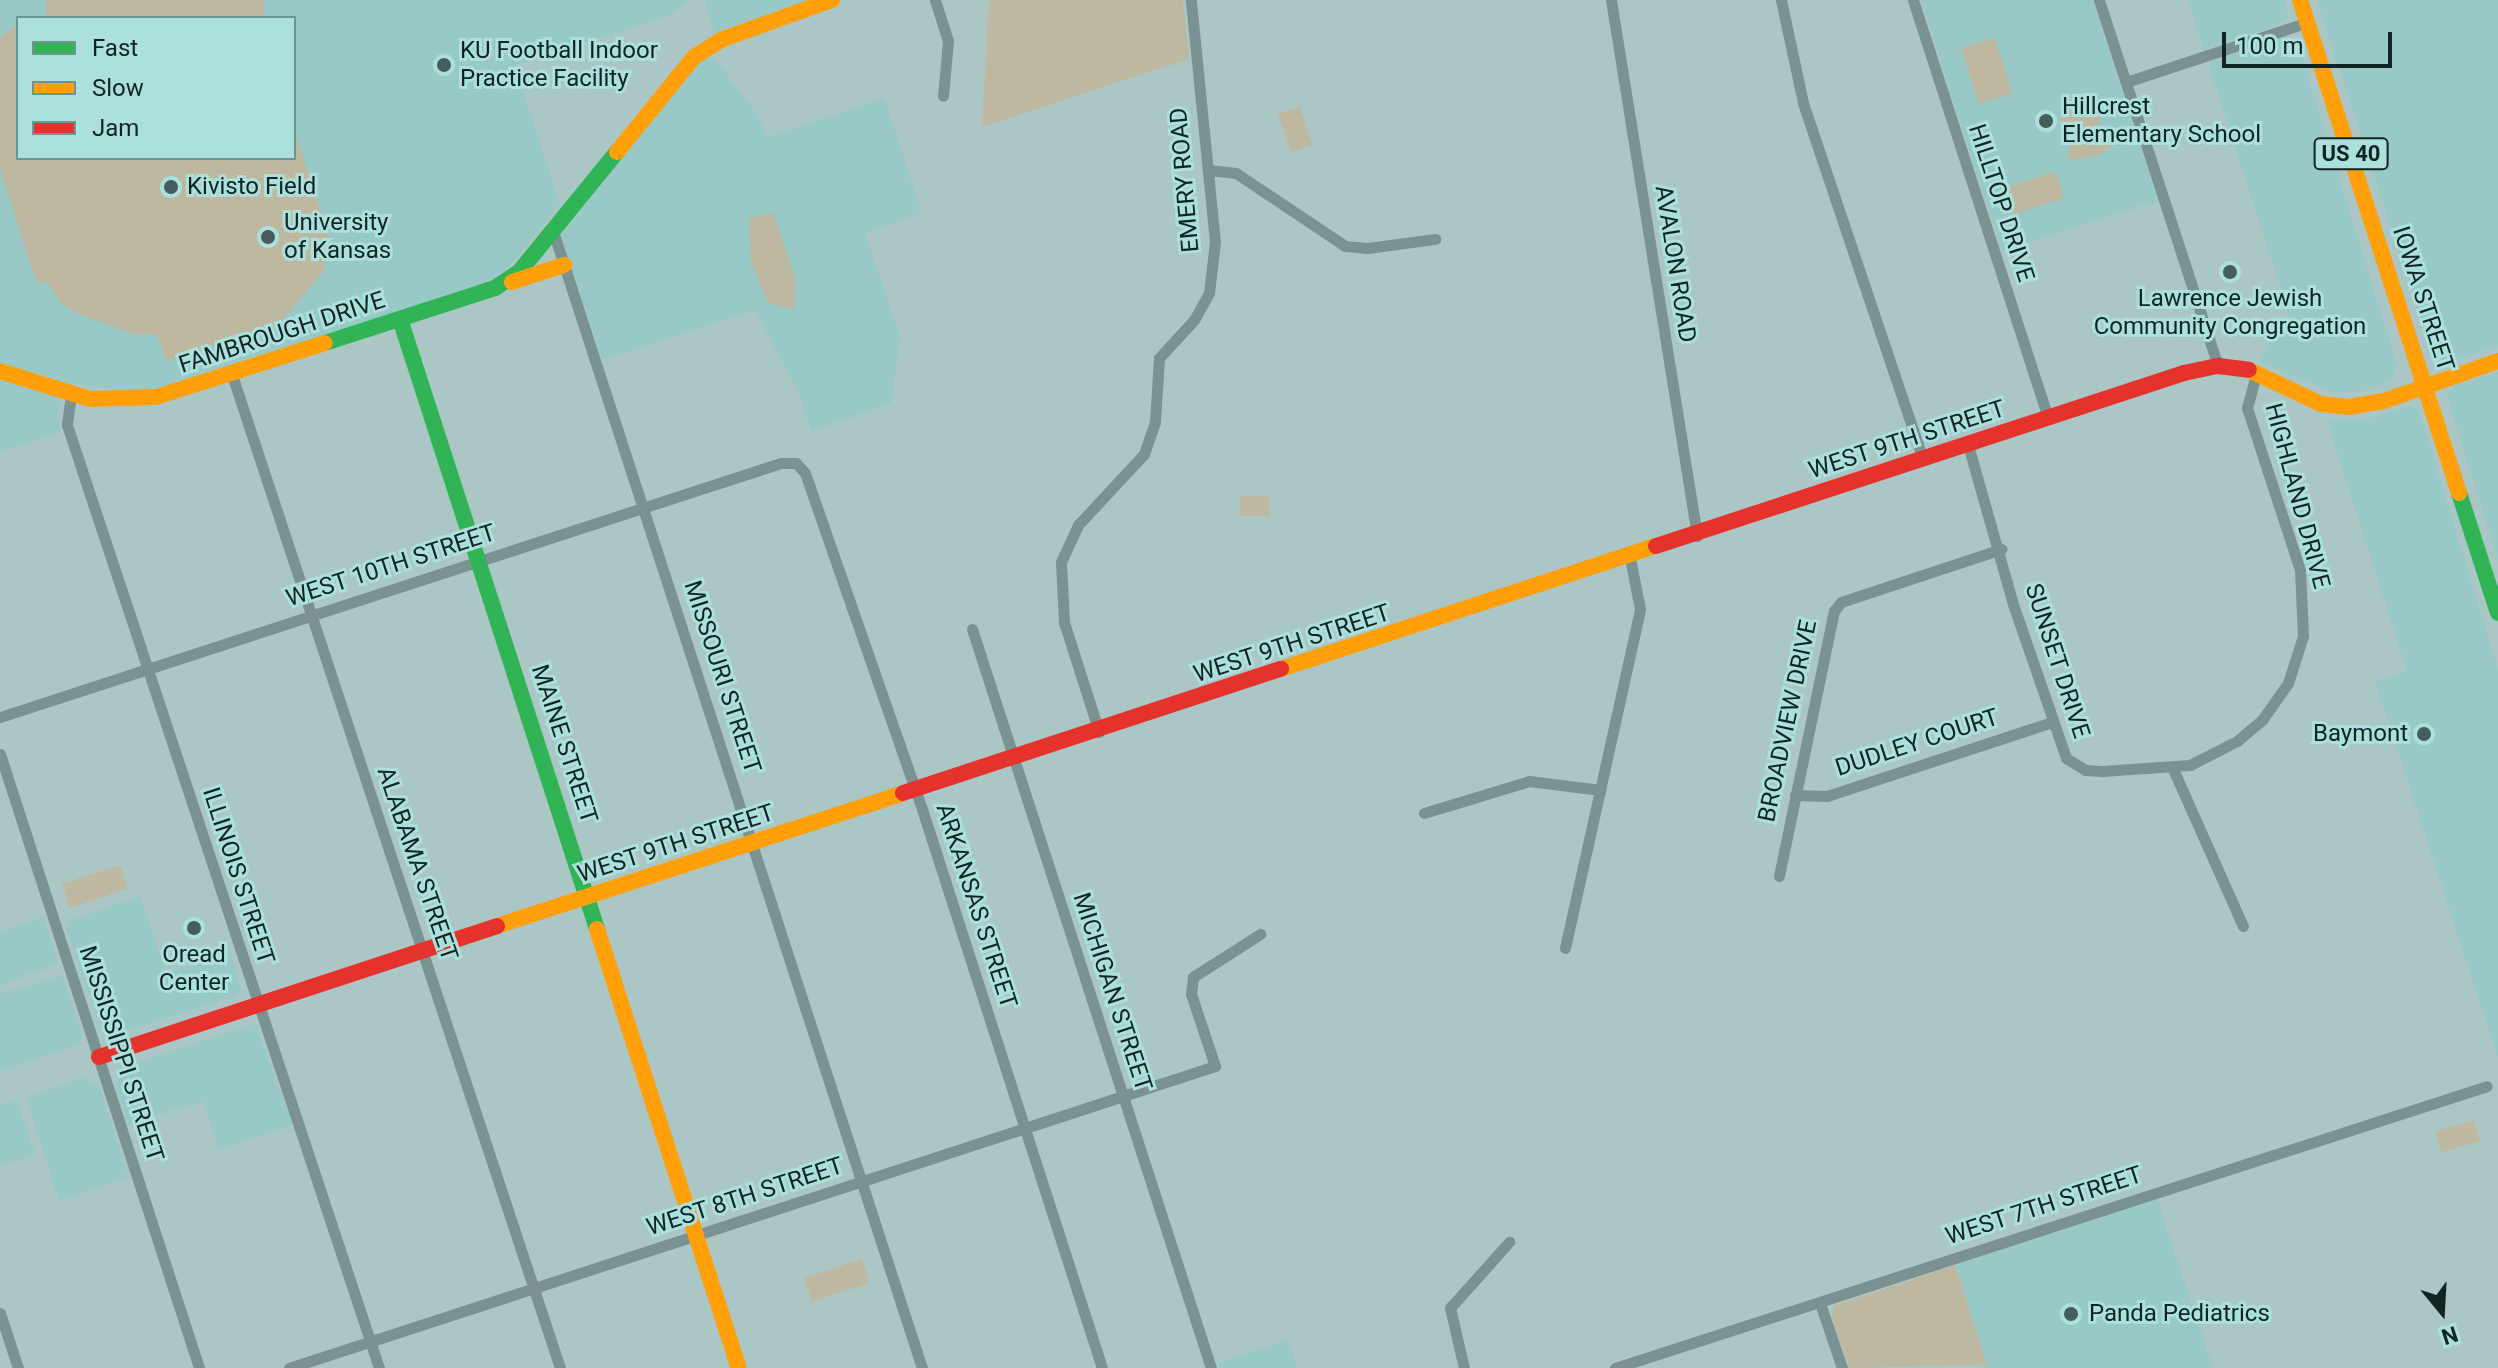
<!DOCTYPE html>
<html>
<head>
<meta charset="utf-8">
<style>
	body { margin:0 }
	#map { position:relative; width:2498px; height:1368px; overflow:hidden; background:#aac7c6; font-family:Roboto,sans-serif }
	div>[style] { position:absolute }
	.built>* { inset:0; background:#98c9c6 }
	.green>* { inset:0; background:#beb8a1; transform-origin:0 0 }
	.round { border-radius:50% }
	.street>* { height:11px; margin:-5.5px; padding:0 5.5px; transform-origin:5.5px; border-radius:5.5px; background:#7a9392 }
	.fast>* { height:16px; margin:-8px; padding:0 8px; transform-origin:8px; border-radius:8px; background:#30b455 }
	.slow>* { height:16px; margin:-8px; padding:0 8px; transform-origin:8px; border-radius:8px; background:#ff9f0a }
	.jam>* { height:16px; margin:-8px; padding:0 8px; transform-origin:8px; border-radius:8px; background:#e5322d }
	.dots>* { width:22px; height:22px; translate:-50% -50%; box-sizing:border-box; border:4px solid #abe0dd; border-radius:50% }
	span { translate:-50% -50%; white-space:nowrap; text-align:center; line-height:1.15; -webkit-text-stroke:6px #abe0dd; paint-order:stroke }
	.shield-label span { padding:2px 6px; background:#abe0dd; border:2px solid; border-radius:6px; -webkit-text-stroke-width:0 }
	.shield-label { font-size:22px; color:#0f2423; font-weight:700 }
	.poi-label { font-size:24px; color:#0f2423 }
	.left { translate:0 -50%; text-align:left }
	.right { translate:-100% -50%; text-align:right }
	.street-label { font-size:24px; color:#0f2423 }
	.legend { position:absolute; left:16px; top:16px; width:280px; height:144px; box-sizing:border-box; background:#abe0dd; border:2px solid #6d9593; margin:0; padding:10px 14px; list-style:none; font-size:24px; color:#0f2423 }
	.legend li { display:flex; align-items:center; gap:16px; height:40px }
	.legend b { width:40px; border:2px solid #6d9593 }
	.north { position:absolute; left:2402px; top:1272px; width:80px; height:80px; -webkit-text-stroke:6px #abe0dd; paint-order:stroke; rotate:162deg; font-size:22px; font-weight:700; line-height:32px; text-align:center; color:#0f2423 }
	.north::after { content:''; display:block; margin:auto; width:28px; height:36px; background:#0f2423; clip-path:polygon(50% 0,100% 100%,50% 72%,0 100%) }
	.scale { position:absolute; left:2222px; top:32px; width:170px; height:36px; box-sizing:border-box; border:4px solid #0f2423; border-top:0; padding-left:10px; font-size:24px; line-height:28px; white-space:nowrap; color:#0f2423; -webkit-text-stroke:6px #abe0dd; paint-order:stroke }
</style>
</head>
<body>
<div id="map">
	<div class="built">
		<i style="clip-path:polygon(evenodd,0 0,691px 0,670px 15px,515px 66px,560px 205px,499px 279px,176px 387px,135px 391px,64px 383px,58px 411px,61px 432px,0 452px,0 0,18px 18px,294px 18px,294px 158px,18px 158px,18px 18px)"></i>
		<i style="clip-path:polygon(705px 0,816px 0,715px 35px)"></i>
		<i style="clip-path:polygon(1921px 0,2093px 0,2158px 201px,2002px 251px)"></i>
		<i style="clip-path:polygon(2188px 0,2285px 0,2288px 17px,2277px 25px,2204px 50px)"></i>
		<i style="clip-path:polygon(2317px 0,2498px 0,2498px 346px,2447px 362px,2434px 359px)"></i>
		<i style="clip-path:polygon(2285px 37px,2298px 44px,2397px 365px,2391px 381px,2362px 392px,2331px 392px,2259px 361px,2271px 338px,2292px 324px,2208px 63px)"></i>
		<i style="clip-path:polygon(711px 54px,758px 115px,766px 137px,884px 98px,922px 213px,865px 233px,900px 337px,891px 404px,811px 431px,800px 396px,755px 310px,602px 360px,562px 238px,564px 227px,692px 67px)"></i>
		<i style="clip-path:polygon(2498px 372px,2498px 561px,2447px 396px,2455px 386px)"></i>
		<i style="clip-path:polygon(2411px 406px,2419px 411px,2498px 669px,2498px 1058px,2375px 682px,2407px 671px,2326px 418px,2365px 419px)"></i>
		<i style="clip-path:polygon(140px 896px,166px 973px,231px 953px,241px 989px,236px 996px,105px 1037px,64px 923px)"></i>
		<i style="clip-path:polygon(44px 917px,58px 964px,0 985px,0 931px)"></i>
		<i style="clip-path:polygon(62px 975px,82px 1034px,80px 1044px,0 1072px,0 994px)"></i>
		<i style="clip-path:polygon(255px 1024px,293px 1125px,219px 1149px,203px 1101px,129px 1124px,115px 1083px,119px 1068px)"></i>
		<i style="clip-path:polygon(83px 1078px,99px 1085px,129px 1178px,59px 1201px,26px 1098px)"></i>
		<i style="clip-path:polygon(17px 1100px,35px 1154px,0 1166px,0 1106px)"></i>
		<i style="clip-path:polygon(2157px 1199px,2213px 1368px,1978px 1368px,1987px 1365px,1955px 1265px)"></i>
		<i style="clip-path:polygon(1288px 1339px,1297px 1368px,1220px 1368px,1218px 1363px)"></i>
	</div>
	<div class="green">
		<i style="left:46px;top:0;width:218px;height:28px"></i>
		<i style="clip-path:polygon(989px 0,1183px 0,1189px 59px,982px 127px)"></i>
		<i style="clip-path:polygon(18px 23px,18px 158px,294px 158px,294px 129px,331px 243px,323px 272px,279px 324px,166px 361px,157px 334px,133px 334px,77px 313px,61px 303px,46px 281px,37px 284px,0 169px,0 38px)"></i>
		<i style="left:1995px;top:38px;width:58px;height:35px;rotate:73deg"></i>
		<i class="round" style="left:2060px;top:97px;width:40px;height:40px"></i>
		<i style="left:1300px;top:107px;width:40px;height:23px;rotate:72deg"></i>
		<i style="clip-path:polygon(2102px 128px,2116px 144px,2097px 156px,2067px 160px,2070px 139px,2088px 140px)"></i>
		<i style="left:2055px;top:171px;width:28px;height:52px;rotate:71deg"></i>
		<i style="clip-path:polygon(773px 213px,796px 281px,794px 310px,768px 303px,751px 262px,749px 218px)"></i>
		<i style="left:1240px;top:496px;width:30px;height:20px"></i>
		<i style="left:120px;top:865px;width:25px;height:61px;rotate:72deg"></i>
		<i style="left:2474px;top:1120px;width:22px;height:40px;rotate:74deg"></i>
		<i style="left:862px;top:1259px;width:25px;height:61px;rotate:72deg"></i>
		<i style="clip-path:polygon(1955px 1265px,1987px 1365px,1849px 1368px,1832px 1317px,1834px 1306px)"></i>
	</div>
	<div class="street">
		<i style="left:935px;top:0;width:43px;rotate:72.4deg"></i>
		<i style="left:948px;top:41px;width:55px;rotate:95.2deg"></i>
		<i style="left:1611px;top:0;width:543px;rotate:80.88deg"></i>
		<i style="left:1781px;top:0;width:105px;rotate:77.9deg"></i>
		<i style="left:1803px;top:103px;width:377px;rotate:71.4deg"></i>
		<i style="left:1913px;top:0;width:440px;rotate:72.1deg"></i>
		<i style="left:2099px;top:0;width:385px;rotate:72deg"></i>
		<i style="left:2126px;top:82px;width:192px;rotate:-18.2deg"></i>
		<i style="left:1208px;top:170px;width:28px;rotate:6deg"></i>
		<i style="left:1236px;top:173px;width:131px;rotate:33.8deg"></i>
		<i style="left:1345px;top:246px;width:23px;rotate:5deg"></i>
		<i style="left:1368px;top:248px;width:68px;rotate:-7.7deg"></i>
		<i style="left:552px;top:228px;width:1199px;rotate:72.02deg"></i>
		<i style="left:232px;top:375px;width:1046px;rotate:71.72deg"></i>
		<i style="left:71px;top:395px;width:30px;rotate:98deg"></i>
		<i style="left:67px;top:425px;width:993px;rotate:71.69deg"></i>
		<i style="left:1968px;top:445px;width:165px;rotate:74.2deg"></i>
		<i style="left:2013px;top:604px;width:163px;rotate:71deg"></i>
		<i style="left:2066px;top:758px;width:22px;rotate:32deg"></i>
		<i style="left:2085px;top:770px;width:17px;rotate:3deg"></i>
		<i style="left:2102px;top:771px;width:88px;rotate:-3.9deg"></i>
		<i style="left:2190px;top:765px;width:53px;rotate:-27.1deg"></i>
		<i style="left:2237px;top:741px;width:33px;rotate:-40deg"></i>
		<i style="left:2262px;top:720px;width:45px;rotate:-54.9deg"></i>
		<i style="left:2288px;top:683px;width:49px;rotate:-72.3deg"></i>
		<i style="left:2303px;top:636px;width:66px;rotate:-92.6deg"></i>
		<i style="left:2300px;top:570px;width:170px;rotate:-108.1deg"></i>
		<i style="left:2247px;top:408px;width:38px;rotate:-75deg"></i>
		<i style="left:972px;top:629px;width:777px;rotate:72.08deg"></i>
		<i style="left:0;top:717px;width:821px;rotate:-18.02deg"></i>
		<i style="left:781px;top:463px;width:15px"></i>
		<i style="left:796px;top:463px;width:13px;rotate:48deg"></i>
		<i style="left:805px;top:473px;width:356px;rotate:70.8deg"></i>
		<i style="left:922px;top:809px;width:587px;rotate:72.15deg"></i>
		<i style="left:1099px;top:732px;width:115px;rotate:-107.7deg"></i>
		<i style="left:1064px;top:622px;width:60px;rotate:-92.9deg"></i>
		<i style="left:1061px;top:562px;width:41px;rotate:-65.3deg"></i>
		<i style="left:1078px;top:525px;width:97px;rotate:-47.1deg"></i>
		<i style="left:1144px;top:454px;width:34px;rotate:-71deg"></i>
		<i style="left:1155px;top:422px;width:64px;rotate:-86.4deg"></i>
		<i style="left:1159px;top:358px;width:52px;rotate:-47.4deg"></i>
		<i style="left:1194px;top:320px;width:31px;rotate:-61deg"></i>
		<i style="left:1209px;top:293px;width:51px;rotate:-83.3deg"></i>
		<i style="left:1215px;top:242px;width:243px;rotate:-95.7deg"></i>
		<i style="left:0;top:754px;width:645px;rotate:72.04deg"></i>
		<i style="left:2173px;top:769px;width:172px;rotate:66deg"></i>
		<i style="left:1795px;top:795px;width:32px;rotate:2deg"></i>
		<i style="left:1827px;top:796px;width:237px;rotate:-18.2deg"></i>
		<i style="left:1424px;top:813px;width:110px;rotate:-16.9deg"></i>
		<i style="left:1529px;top:781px;width:72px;rotate:7.2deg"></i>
		<i style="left:1779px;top:876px;width:271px;rotate:-78.3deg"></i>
		<i style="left:1834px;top:611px;width:11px;rotate:-52deg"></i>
		<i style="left:1841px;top:602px;width:169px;rotate:-18.3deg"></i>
		<i style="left:1565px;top:948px;width:347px;rotate:-77.5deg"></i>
		<i style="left:1640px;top:609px;width:52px;rotate:-101.1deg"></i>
		<i style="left:1820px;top:1303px;width:69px;rotate:71.3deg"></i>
		<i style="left:0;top:1313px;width:58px;rotate:71.9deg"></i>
		<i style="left:289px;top:1368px;width:974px;rotate:-18.06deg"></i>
		<i style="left:1215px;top:1066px;width:76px;rotate:-108.4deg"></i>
		<i style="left:1191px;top:994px;width:17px;rotate:-83deg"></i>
		<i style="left:1193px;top:977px;width:80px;rotate:-32.7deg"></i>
		<i style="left:1464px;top:1368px;width:62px;rotate:-103.1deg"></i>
		<i style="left:1450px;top:1308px;width:89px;rotate:-48.2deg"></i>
		<i style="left:1615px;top:1368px;width:916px;rotate:-17.92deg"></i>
	</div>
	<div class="fast">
		<i style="left:400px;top:319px;width:641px;rotate:72.1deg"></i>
		<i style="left:325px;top:343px;width:179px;rotate:-17.9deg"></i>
		<i style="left:495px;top:288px;width:29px;rotate:-34deg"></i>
		<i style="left:519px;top:272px;width:155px;rotate:-50.8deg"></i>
		<i style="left:2459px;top:493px;width:126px;rotate:72deg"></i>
	</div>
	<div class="slow">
		<i style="left:2300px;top:0;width:518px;rotate:72.12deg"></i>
		<i style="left:617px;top:152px;width:122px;rotate:-51deg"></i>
		<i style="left:694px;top:57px;width:34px;rotate:-32deg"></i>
		<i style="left:723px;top:39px;width:116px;rotate:-19.7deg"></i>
		<i style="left:512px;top:282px;width:55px;rotate:-18.1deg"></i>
		<i style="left:2249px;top:370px;width:80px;rotate:25.3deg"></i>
		<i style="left:2321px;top:404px;width:28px;rotate:6deg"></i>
		<i style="left:2349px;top:407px;width:36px;rotate:-10deg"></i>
		<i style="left:2384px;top:401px;width:121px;rotate:-19.3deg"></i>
		<i style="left:0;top:371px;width:94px;rotate:17.3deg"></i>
		<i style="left:90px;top:399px;width:66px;rotate:-1.7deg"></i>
		<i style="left:156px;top:397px;width:177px;rotate:-17.7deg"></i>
		<i style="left:1281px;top:669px;width:395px;rotate:-18.2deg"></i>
		<i style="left:497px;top:926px;width:427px;rotate:-18.1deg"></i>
		<i style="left:597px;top:929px;width:461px;rotate:72.1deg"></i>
	</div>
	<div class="jam">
		<i style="left:1656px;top:546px;width:556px;rotate:-18.14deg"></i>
		<i style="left:2184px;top:373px;width:35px;rotate:-12deg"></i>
		<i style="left:2218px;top:366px;width:31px;rotate:7deg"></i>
		<i style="left:903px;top:793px;width:398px;rotate:-18.2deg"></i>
		<i style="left:99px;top:1057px;width:419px;rotate:-18.2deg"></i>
	</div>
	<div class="dots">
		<i style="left:444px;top:65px;background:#455d5c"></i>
		<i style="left:2046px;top:121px;background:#455d5c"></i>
		<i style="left:171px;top:187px;background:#455d5c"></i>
		<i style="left:268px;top:237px;background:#455d5c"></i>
		<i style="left:2230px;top:272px;background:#455d5c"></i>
		<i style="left:2424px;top:734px;background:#455d5c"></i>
		<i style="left:194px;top:928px;background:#455d5c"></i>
		<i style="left:2071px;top:1314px;background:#455d5c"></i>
	</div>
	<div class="shield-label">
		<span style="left:2351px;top:154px">US 40</span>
	</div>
	<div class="poi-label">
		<span class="left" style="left:460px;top:65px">KU Football Indoor<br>Practice Facility</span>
		<span class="left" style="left:2062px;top:121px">Hillcrest<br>Elementary School</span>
		<span class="left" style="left:187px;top:187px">Kivisto Field</span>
		<span class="left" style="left:284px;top:237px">University<br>of Kansas</span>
		<span style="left:2230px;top:313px">Lawrence Jewish<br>Community Congregation</span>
		<span class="right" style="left:2408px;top:734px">Baymont</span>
		<span style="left:194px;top:969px">Oread<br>Center</span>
		<span class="left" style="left:2089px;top:1314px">Panda Pediatrics</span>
	</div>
	<div class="street-label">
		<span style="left:1185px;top:180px;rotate:-95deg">EMERY ROAD</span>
		<span style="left:2001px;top:203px;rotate:72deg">HILLTOP DRIVE</span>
		<span style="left:1675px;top:264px;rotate:81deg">AVALON ROAD</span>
		<span style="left:2423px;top:299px;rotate:72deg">IOWA STREET</span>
		<span style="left:282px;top:333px;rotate:-18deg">FAMBROUGH DRIVE</span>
		<span style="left:1907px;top:440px;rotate:-18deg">WEST 9TH STREET</span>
		<span style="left:2297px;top:496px;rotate:75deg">HIGHLAND DRIVE</span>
		<span style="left:391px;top:566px;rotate:-18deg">WEST 10TH STREET</span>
		<span style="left:1292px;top:644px;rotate:-18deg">WEST 9TH STREET</span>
		<span style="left:2057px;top:661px;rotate:72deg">SUNSET DRIVE</span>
		<span style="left:722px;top:677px;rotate:72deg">MISSOURI STREET</span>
		<span style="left:1788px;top:721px;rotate:-78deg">BROADVIEW DRIVE</span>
		<span style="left:1917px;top:743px;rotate:-18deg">DUDLEY COURT</span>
		<span style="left:564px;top:744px;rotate:72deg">MAINE STREET</span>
		<span style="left:676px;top:844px;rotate:-18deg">WEST 9TH STREET</span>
		<span style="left:417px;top:864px;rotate:71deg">ALABAMA STREET</span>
		<span style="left:238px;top:876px;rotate:72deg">ILLINOIS STREET</span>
		<span style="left:976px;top:906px;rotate:72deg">ARKANSAS STREET</span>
		<span style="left:1112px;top:992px;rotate:72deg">MICHIGAN STREET</span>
		<span style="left:121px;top:1054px;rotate:72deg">MISSISSIPPI STREET</span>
		<span style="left:745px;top:1197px;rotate:-18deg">WEST 8TH STREET</span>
		<span style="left:2044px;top:1206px;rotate:-18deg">WEST 7TH STREET</span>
	</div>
	<ul class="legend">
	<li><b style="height:10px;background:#30b455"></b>Fast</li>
	<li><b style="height:10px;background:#ff9f0a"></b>Slow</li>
	<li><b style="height:10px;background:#e5322d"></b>Jam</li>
	</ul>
	<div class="north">N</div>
	<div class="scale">100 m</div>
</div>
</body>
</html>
